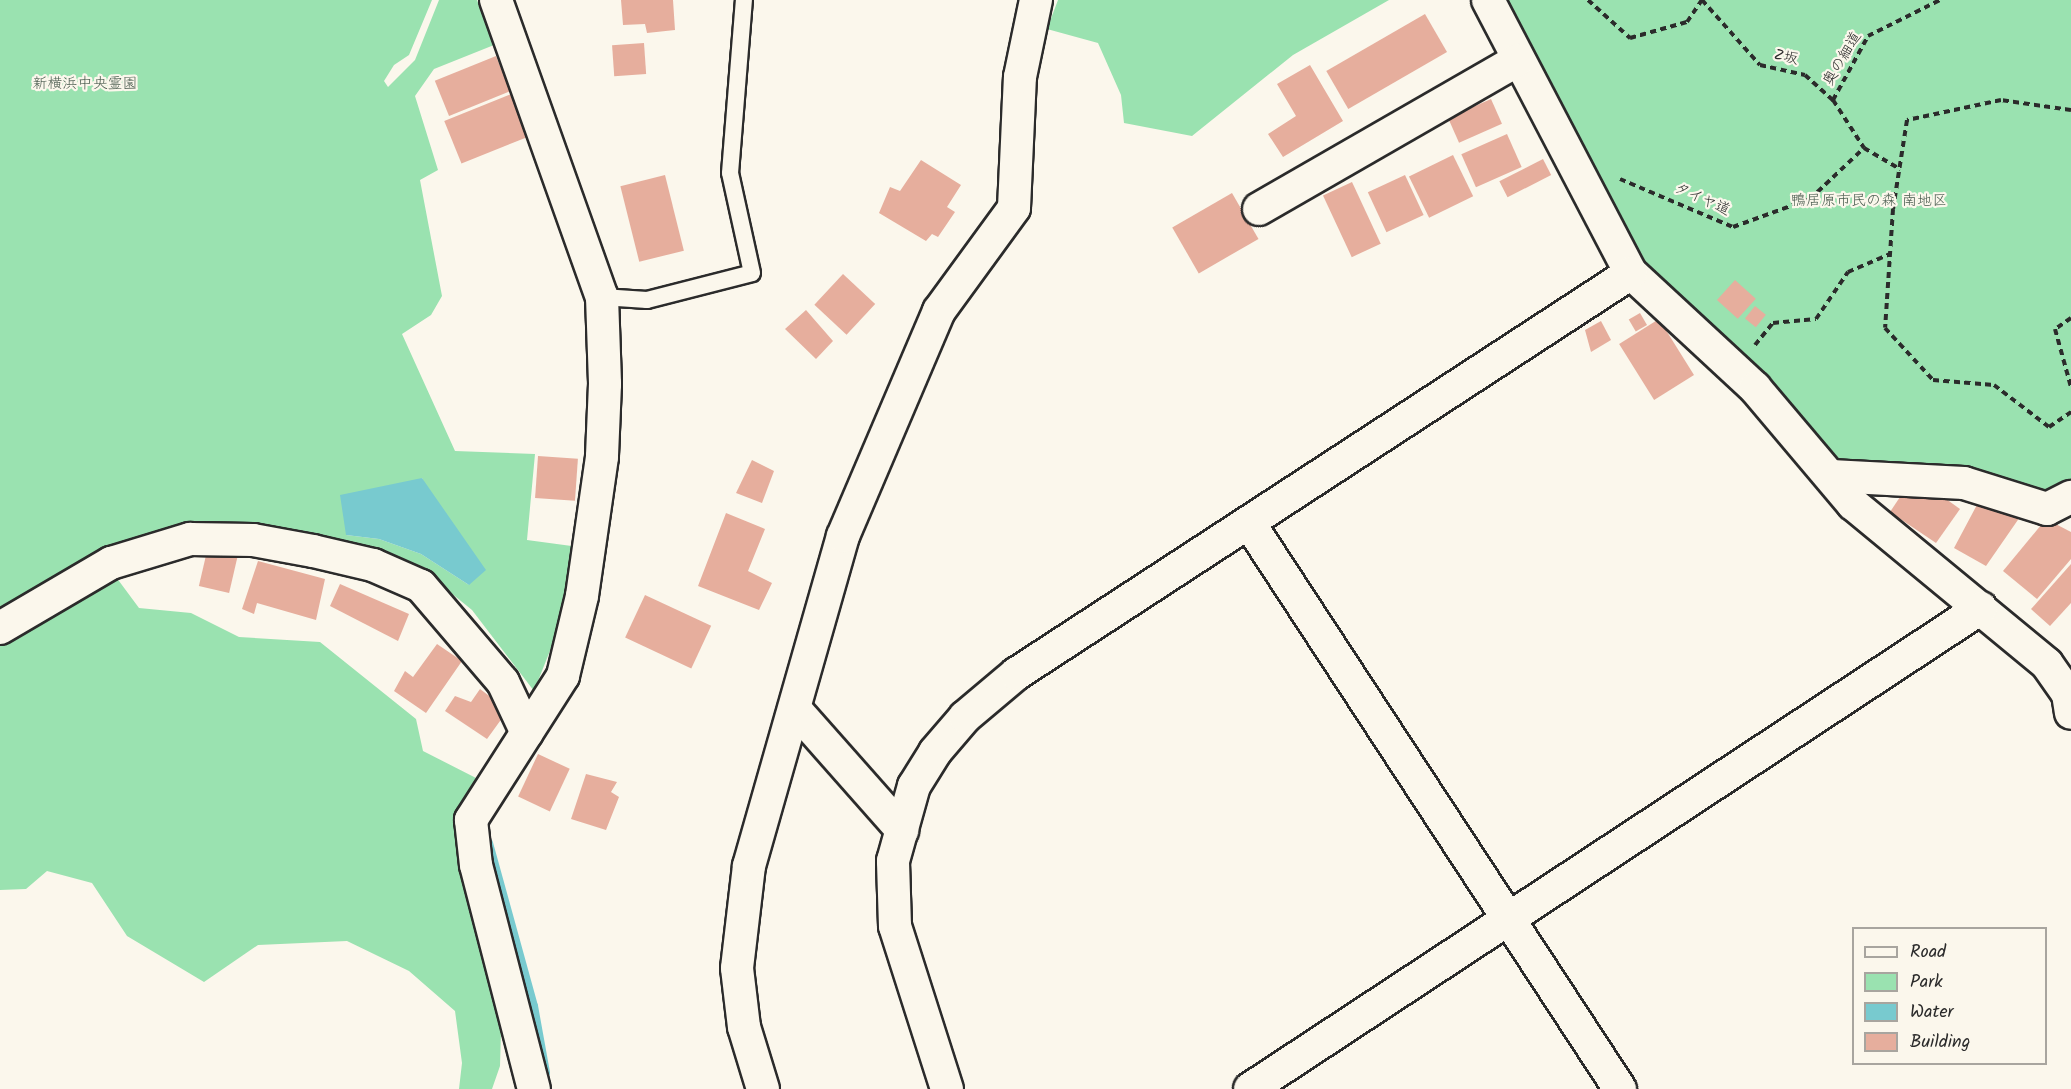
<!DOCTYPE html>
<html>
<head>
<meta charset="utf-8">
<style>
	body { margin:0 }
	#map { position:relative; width:2071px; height:1089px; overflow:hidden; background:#fbf7ec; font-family:Kalam,"Klee One",sans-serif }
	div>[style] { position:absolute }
	.green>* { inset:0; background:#9ae2b0 }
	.water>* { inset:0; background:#78cacf }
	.stream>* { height:10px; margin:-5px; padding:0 5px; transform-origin:5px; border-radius:5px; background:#78cacf }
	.building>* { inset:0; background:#e6ae9d; transform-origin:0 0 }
	.path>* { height:4px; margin-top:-2px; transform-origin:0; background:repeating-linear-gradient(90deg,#2b2b2b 0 6px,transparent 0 10.5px) }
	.roads { filter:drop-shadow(2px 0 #2b2b2b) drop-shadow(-2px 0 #2b2b2b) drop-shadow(0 2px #2b2b2b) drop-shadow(0 -2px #2b2b2b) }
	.lane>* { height:16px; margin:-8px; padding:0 8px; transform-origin:8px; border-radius:8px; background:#fbf7ec }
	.street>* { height:32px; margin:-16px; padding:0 16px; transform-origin:16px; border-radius:16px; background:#fbf7ec }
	span { translate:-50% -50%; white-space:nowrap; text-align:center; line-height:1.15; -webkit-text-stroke:4.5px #fbf7ec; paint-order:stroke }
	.street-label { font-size:15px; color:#2b2b2b }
	.park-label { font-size:15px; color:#47594c }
	.legend { position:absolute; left:1852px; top:927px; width:195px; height:138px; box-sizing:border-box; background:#fbf7ec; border:2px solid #a8a59f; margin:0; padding:8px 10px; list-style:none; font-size:18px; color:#2b2b2b }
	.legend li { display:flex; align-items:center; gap:12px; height:30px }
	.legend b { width:30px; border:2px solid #a8a59f }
</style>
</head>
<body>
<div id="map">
	<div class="green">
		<i style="clip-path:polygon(evenodd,0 0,432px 0,409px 55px,394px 65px,384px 81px,388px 87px,415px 60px,439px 0,477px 0,494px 45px,434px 69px,415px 96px,438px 170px,420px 180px,442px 296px,431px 315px,402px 334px,455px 451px,535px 454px,527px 540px,579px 547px,565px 613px,534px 691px,472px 610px,440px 584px,359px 545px,274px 532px,99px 554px,139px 608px,191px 613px,239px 637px,320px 642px,416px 719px,423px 751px,478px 779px,501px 1031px,500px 1066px,492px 1089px,459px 1089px,462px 1063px,455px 1011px,409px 971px,347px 941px,258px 945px,204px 982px,127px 936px,92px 883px,47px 871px,26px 889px,0 890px,0 0,422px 478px,469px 585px,421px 554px,379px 539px,346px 535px,422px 478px)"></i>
		<i style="clip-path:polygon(1058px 0,1389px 0,1293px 55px,1192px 136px,1124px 123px,1121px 95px,1098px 43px,1047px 29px)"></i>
		<i style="clip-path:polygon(1500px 0,2071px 0,2071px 489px,2048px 502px,1840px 466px,1647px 270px)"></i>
	</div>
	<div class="water">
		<i style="clip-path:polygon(422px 478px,486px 570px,469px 585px,421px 554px,379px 539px,346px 535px,340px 495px)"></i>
	</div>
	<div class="stream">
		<i style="left:488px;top:843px;width:169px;rotate:74.6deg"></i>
		<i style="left:533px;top:1006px;width:68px;rotate:79.8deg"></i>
	</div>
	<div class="building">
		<i style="clip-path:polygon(621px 0,673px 0,675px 30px,647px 33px,645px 24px,623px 25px)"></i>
		<i style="left:1425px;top:14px;width:44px;height:114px;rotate:60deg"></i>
		<i style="left:644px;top:43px;width:31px;height:32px;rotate:86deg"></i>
		<i style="left:496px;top:56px;width:38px;height:66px;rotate:68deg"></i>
		<i style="clip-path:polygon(1310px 65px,1343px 121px,1283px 157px,1268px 134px,1296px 116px,1277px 84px)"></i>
		<i style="left:511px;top:94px;width:46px;height:72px;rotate:68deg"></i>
		<i style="left:1491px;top:99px;width:27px;height:47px;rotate:66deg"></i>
		<i style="left:1507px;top:134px;width:36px;height:50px;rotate:66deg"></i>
		<i style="left:1453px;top:155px;width:46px;height:49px;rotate:64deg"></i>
		<i style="left:1543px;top:159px;width:18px;height:49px;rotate:63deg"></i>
		<i style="clip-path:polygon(921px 160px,961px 185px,947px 207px,955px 212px,938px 237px,932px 234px,926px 241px,879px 213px,890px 187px,900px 191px)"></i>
		<i style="left:665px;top:175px;width:78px;height:46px;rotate:76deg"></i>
		<i style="left:1405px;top:175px;width:44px;height:41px;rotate:65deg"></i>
		<i style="left:1352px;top:182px;width:68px;height:32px;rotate:65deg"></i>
		<i style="left:1232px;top:193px;width:53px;height:69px;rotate:60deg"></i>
		<i style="left:843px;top:274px;width:44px;height:42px;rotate:43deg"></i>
		<i style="left:1735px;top:280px;width:28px;height:27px;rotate:42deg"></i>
		<i style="left:1755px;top:306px;width:14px;height:16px;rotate:39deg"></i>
		<i style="clip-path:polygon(806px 310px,833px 341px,816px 359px,785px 329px)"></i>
		<i style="left:1640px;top:313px;width:14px;height:13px;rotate:60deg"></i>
		<i style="left:1659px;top:319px;width:66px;height:47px;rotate:58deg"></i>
		<i style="clip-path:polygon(1601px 321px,1611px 340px,1591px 352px,1585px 330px)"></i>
		<i style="left:538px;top:456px;width:40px;height:42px;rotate:4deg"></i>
		<i style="clip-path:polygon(752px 460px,774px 471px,762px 503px,736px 493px)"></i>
		<i style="clip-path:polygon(1928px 486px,1960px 509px,1936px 543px,1890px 512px,1906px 488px)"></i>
		<i style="clip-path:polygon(1979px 501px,1998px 511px,2003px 504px,2022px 514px,1986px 566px,1954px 548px)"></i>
		<i style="clip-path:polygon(726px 513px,765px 529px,748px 571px,772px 583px,759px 610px,698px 586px)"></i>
		<i style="clip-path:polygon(2046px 519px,2071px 532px,2071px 559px,2037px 599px,2003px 571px)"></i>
		<i style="left:207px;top:551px;width:31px;height:36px;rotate:13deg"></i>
		<i style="clip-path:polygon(258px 561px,325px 579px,316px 620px,257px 603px,254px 614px,242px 609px)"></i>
		<i style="clip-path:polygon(2071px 564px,2071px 603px,2050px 626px,2031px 609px)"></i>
		<i style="clip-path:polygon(340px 584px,409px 614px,398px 641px,330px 606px)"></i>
		<i style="left:645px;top:595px;width:73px;height:47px;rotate:25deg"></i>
		<i style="clip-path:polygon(437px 644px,462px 661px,426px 713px,394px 691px,405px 671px,413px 677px)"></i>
		<i style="clip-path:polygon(480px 689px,508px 710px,487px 739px,445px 711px,455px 696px,471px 702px)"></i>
		<i style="left:538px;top:754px;width:35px;height:47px;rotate:25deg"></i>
		<i style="clip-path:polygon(586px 774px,617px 782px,611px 792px,619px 797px,606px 830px,571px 819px)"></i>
	</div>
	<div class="path">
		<i style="left:1588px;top:0;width:57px;rotate:42.1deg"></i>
		<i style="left:1630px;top:38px;width:59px;rotate:-15.7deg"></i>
		<i style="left:1687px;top:22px;width:27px;rotate:-56deg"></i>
		<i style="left:1702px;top:0;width:87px;rotate:48.3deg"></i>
		<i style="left:1760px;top:65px;width:46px;rotate:12.5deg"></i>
		<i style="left:1805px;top:75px;width:38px;rotate:42deg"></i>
		<i style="left:1833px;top:100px;width:57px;rotate:57.1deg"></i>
		<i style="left:1864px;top:148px;width:42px;rotate:30.3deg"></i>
		<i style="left:1833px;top:100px;width:73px;rotate:-61.3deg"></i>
		<i style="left:1868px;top:36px;width:80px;rotate:-26.6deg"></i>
		<i style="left:2071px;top:110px;width:71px;rotate:-171.9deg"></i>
		<i style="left:2001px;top:100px;width:96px;rotate:168deg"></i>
		<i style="left:1907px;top:120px;width:90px;rotate:98.9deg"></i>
		<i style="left:1893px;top:209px;width:119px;rotate:93.8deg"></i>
		<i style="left:1885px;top:328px;width:71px;rotate:47.3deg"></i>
		<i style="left:1933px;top:380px;width:61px;rotate:4.7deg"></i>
		<i style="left:1994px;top:385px;width:69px;rotate:37.4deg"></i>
		<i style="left:2049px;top:427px;width:27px;rotate:-34deg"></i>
		<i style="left:1620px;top:179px;width:123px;rotate:23deg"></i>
		<i style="left:1733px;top:227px;width:82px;rotate:-20deg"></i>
		<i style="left:1810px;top:199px;width:74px;rotate:-43.4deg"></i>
		<i style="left:2071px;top:318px;width:19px;rotate:145deg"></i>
		<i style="left:2055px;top:329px;width:60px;rotate:74.6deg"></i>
		<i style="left:1755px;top:345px;width:28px;rotate:-51deg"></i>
		<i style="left:1773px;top:323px;width:43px;rotate:-5.3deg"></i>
		<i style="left:1816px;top:319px;width:57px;rotate:-55.8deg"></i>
		<i style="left:1848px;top:272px;width:46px;rotate:-23.2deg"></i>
	</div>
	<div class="roads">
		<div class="lane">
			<i style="left:602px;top:297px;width:45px;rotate:3.8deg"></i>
			<i style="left:647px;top:300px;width:108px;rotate:-14.4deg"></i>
			<i style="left:752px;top:273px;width:102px;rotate:-102.4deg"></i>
			<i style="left:730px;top:173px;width:174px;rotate:-85.4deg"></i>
		</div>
		<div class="street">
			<i style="left:496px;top:0;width:315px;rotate:70.4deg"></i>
			<i style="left:602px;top:297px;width:87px;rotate:88deg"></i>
			<i style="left:605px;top:384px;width:73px;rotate:92.4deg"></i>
			<i style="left:602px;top:457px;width:140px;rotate:98.2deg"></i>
			<i style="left:582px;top:596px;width:82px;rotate:103.4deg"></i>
			<i style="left:563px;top:676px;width:171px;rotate:122.6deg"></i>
			<i style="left:471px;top:820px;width:45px;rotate:83.7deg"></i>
			<i style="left:476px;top:865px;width:231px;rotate:75.5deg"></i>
			<i style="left:1488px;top:0;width:308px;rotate:62.4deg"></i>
			<i style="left:1631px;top:273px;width:169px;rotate:42.8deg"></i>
			<i style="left:1755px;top:388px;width:152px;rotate:49.8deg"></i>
			<i style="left:1853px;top:504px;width:251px;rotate:39.5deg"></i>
			<i style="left:2047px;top:664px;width:37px;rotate:55deg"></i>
			<i style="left:2068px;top:694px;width:19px;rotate:81deg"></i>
			<i style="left:1259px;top:209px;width:299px;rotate:-29.9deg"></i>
			<i style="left:1831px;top:476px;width:133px;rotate:3deg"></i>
			<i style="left:1964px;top:483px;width:87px;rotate:17.4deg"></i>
			<i style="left:2047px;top:509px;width:27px;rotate:-27deg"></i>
			<i style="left:1249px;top:523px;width:677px;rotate:56.76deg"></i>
			<i style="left:0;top:628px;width:129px;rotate:-30.4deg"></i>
			<i style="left:111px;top:563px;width:83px;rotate:-16.9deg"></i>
			<i style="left:190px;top:539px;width:63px;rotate:0.9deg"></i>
			<i style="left:253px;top:540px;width:61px;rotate:10.4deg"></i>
			<i style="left:313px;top:551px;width:62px;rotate:13.1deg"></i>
			<i style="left:373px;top:565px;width:52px;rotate:23.6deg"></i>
			<i style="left:421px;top:586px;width:126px;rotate:49.5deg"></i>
			<i style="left:503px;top:682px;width:56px;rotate:64.8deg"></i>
			<i style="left:795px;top:709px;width:162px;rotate:48.5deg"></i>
			<i style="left:763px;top:1089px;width:65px;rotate:-107deg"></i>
			<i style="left:744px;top:1027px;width:59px;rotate:-96.8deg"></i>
			<i style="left:737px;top:968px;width:103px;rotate:-83.3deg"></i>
			<i style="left:749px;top:866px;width:343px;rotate:-74.1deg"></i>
			<i style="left:843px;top:536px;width:245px;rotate:-66.9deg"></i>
			<i style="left:939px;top:311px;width:127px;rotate:-53.9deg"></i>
			<i style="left:1014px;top:208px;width:131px;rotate:-87.4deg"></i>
			<i style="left:1020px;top:77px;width:79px;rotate:-78.3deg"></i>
			<i style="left:947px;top:1089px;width:171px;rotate:-107.7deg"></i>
			<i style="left:895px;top:926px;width:65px;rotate:-91.8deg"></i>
			<i style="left:893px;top:861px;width:78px;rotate:-74.4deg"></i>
			<i style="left:914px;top:786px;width:40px;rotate:-58deg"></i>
			<i style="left:935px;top:752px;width:46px;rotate:-49.4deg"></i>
			<i style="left:965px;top:717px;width:67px;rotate:-40.1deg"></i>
			<i style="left:1016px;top:674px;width:734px;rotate:-33.11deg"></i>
			<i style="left:1250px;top:1089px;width:875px;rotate:-33.35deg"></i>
		</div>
	</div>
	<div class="street-label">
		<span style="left:1786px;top:58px;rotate:12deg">Z坂</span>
		<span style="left:1843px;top:59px;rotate:-59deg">奥の細道</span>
		<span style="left:1702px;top:200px;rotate:24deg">タイヤ道</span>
	</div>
	<div class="park-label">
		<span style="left:85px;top:85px">新横浜中央霊園</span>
		<span style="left:1869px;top:202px">鴨居原市民の森 南地区</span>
	</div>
	<ul class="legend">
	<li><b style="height:8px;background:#fbf7ec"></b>Road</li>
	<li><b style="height:16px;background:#9ae2b0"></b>Park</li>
	<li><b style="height:16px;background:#78cacf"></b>Water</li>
	<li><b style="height:16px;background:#e6ae9d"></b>Building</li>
	</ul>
</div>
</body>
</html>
